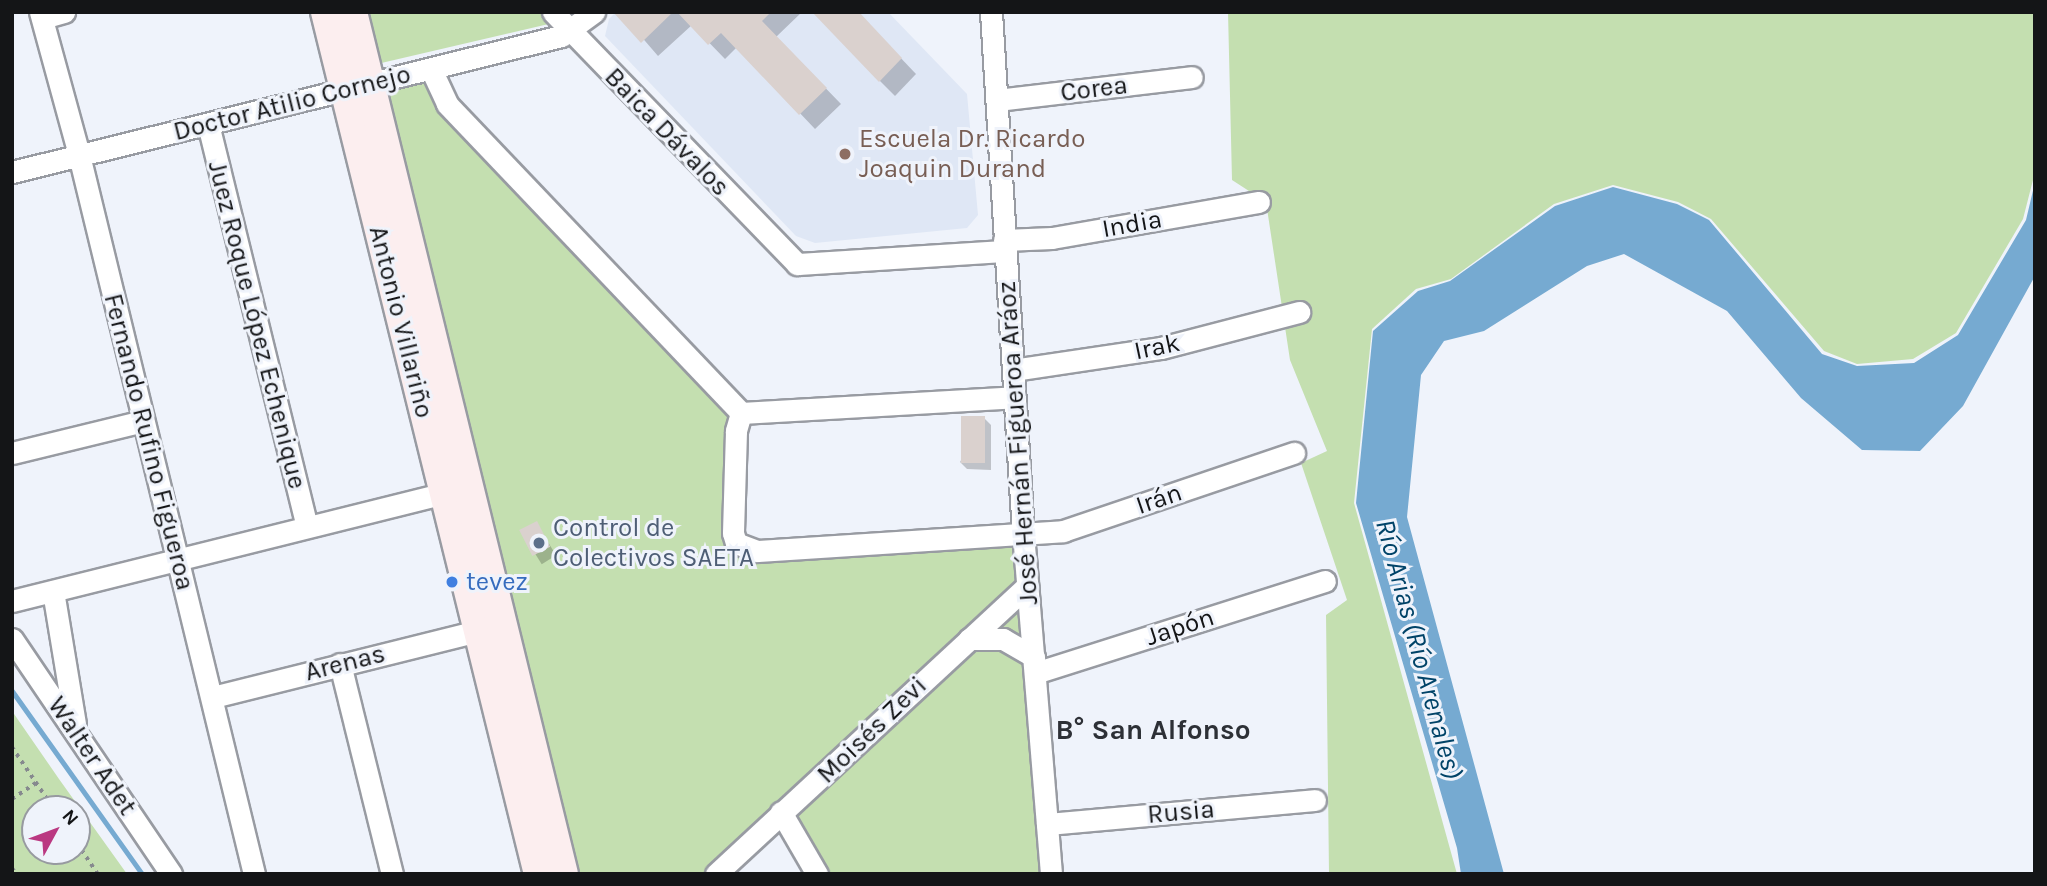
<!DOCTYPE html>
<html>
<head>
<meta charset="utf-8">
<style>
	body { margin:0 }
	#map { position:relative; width:2047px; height:886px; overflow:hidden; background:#eff3fb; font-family:Karla,sans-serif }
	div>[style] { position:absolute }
	.built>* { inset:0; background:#dfe7f5 }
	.green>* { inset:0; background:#c4dfb0 }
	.water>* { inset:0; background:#76aad1 }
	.shadow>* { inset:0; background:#0003; transform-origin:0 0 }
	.stream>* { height:5px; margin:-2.5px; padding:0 2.5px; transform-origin:2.5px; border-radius:2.5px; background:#76aad1 }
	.building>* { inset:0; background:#dad1ce; transform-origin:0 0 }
	.path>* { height:3.5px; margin-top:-1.75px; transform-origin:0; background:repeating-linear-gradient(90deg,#86898e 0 3.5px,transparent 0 8.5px) }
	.roads { filter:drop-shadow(2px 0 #989ba2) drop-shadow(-2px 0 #989ba2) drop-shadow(0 2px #989ba2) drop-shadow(0 -2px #989ba2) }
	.street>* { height:21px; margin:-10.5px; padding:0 10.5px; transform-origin:10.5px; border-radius:10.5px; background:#fff }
	.secondary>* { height:30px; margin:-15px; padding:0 15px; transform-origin:15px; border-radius:15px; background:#fceeef }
	.dots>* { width:19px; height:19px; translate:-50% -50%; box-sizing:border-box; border:4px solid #eff3fb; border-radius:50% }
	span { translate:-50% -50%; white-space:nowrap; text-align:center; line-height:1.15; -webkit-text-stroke:6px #eff3fb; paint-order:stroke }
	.street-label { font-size:26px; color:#141517 }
	.education-label { font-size:26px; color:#785e54 }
	.left { translate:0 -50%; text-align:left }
	.service-label { font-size:26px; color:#4e5e75 }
	.shop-label { font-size:26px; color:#366cbe }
	.water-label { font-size:28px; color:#004368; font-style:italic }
	.neighbourhood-label { font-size:28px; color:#2d3036; font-weight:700 }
	.frame { position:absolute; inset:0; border:14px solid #141517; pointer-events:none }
	.north { position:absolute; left:21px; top:795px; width:70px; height:70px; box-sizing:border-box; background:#eff3fb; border:2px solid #979aa0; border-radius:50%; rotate:49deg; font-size:19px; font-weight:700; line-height:28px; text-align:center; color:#141517 }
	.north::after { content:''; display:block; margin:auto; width:24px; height:32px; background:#ba3881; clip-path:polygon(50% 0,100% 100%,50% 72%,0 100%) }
</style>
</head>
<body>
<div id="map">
	<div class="built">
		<i style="clip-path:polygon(616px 12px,888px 12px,967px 94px,978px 215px,967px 228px,815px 243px,796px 236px,605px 36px,609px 19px)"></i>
	</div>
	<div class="green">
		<i style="clip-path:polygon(364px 12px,543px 12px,553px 23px,377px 64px)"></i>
		<i style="clip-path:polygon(1228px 12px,2035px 12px,2035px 172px,2023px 219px,1956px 333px,1913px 359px,1857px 364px,1824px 351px,1711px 219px,1678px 202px,1613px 185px,1554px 204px,1451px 279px,1416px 289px,1372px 329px,1354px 503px,1457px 874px,1329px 874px,1326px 615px,1347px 600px,1301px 463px,1327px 451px,1290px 360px,1266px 202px,1232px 180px)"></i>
		<i style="clip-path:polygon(431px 69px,447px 105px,741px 413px,736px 542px,1023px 533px,1050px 874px,807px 874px,781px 812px,716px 874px,563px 874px,370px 84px)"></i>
		<i style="clip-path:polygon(evenodd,12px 711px,59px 779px,127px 874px,12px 874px,12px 711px,77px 809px,77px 851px,35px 851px,35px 809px,77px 809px)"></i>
	</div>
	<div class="water">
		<i style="clip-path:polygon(2035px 182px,2035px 276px,1963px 406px,1920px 451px,1862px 450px,1801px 398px,1727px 311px,1624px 254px,1587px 266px,1484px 331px,1444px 341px,1421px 375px,1407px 517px,1504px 874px,1461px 874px,1457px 848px,1356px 503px,1373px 331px,1418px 291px,1450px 281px,1555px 206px,1613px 187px,1677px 204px,1709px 220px,1822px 354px,1857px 366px,1914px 363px,1958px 335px,2026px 220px)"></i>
	</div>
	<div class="shadow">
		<i style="clip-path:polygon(620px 12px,802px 12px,776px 37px,841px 104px,815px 129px,737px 47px,725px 59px,692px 25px,658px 56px)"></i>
		<i style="clip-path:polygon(857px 12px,916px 74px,895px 96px,880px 81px)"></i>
		<i style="clip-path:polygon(984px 418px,991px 425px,991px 470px,967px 469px,960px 462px)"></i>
		<i style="left:536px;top:523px;width:38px;height:17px;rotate:58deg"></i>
	</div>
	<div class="stream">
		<i style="left:12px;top:691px;width:224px;rotate:54.6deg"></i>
	</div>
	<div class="building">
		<i style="clip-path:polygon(613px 12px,673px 12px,641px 43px)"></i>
		<i style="clip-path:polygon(677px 12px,771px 12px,762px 21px,827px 88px,799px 115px,721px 33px,708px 45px)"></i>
		<i style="clip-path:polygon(812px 12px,859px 12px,902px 58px,879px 82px)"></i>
		<i style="left:985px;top:416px;width:47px;height:24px;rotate:90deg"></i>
		<i style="left:537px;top:521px;width:29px;height:20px;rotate:63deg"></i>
	</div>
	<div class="path">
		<i style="left:12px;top:747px;width:75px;rotate:55.9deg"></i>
		<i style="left:12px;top:799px;width:29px;rotate:-34deg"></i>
		<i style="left:77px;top:843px;width:37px;rotate:56deg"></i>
		<i style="left:12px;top:868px;width:7px;rotate:56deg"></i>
	</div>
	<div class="roads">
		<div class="street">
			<i style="left:40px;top:12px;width:148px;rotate:74.7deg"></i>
			<i style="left:79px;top:155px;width:740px;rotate:76.32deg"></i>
			<i style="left:553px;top:12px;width:351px;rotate:45.9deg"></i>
			<i style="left:797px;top:264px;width:208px;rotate:-3.6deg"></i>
			<i style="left:991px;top:12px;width:522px;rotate:86.49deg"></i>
			<i style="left:1023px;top:533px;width:342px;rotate:85.3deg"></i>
			<i style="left:43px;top:18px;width:22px;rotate:-16deg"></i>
			<i style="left:431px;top:69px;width:38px;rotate:65deg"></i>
			<i style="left:447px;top:104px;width:427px;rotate:46.4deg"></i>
			<i style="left:741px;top:413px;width:274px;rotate:-3.3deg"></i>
			<i style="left:997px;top:100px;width:196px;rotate:-6.7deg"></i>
			<i style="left:208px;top:124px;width:414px;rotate:76.2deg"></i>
			<i style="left:12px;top:172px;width:566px;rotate:-13.91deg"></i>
			<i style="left:561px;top:36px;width:41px;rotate:-36deg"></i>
			<i style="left:1004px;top:240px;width:48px;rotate:-2.4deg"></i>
			<i style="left:1052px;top:238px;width:210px;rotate:-9.9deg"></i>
			<i style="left:1013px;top:370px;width:150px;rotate:-8.5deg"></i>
			<i style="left:1161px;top:348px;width:143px;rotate:-14.6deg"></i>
			<i style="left:741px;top:413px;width:19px;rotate:106deg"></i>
			<i style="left:736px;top:431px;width:102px;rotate:91.7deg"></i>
			<i style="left:733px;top:533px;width:10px;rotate:73deg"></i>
			<i style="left:736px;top:543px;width:22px;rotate:21deg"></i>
			<i style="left:757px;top:551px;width:307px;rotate:-3.7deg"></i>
			<i style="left:1063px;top:531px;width:244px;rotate:-18.7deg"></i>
			<i style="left:12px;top:453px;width:135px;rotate:-13.7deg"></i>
			<i style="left:53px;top:591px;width:135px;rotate:80.6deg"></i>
			<i style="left:12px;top:601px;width:459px;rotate:-14deg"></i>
			<i style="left:12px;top:639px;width:284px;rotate:55.9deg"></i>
			<i style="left:969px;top:639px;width:34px"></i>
			<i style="left:1003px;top:639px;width:36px;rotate:30deg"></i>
			<i style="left:340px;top:664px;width:216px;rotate:76.1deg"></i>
			<i style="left:1035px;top:673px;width:304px;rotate:-17.6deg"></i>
			<i style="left:213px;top:697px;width:285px;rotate:-14deg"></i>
			<i style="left:781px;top:812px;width:72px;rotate:59.9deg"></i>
			<i style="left:1047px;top:824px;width:269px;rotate:-5.1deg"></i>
			<i style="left:716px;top:874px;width:424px;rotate:-42.8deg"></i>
		</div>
		<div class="secondary">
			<i style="left:326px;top:12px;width:888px;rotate:76.12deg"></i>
			<i style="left:352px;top:12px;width:887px;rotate:76.25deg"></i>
		</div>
	</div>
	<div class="dots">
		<i style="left:845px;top:154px;background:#8d6e63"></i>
		<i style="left:539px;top:543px;background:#5c6f8a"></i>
		<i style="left:452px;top:582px;background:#3f7fe0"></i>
	</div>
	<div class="street-label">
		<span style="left:1094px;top:89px;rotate:-7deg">Corea</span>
		<span style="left:292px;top:103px;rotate:-14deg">Doctor Atilio Cornejo</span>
		<span style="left:667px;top:132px;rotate:46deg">Baica Dávalos</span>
		<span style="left:1132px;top:224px;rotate:-10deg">India</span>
		<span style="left:401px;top:322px;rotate:76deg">Antonio Villariño</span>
		<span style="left:257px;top:325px;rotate:76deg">Juez Roque López Echenique</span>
		<span style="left:1157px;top:347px;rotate:-12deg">Irak</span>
		<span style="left:149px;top:442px;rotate:76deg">Fernando Rufino Figueroa</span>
		<span style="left:1018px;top:443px;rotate:-94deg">José Hernán Figueroa Aráoz</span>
		<span style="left:1159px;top:499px;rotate:-19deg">Irán</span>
		<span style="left:1180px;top:627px;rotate:-18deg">Japón</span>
		<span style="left:345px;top:663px;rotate:-14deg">Arenas</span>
		<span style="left:872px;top:730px;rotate:-44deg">Moisés Zevi</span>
		<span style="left:92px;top:756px;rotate:56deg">Walter Adet</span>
		<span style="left:1181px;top:812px;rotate:-5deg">Rusia</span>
	</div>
	<div class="education-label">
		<span class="left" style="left:859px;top:154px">Escuela Dr. Ricardo<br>Joaquin Durand</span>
	</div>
	<div class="service-label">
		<span class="left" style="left:553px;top:543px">Control de<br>Colectivos SAETA</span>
	</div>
	<div class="shop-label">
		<span class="left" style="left:466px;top:582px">tevez</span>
	</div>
	<div class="water-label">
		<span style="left:1419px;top:649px;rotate:75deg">Río Arias (Río Arenales)</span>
	</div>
	<div class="neighbourhood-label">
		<span style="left:1153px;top:730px">B° San Alfonso</span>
	</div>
	<div class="frame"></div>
	<div class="north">N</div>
</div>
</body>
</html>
